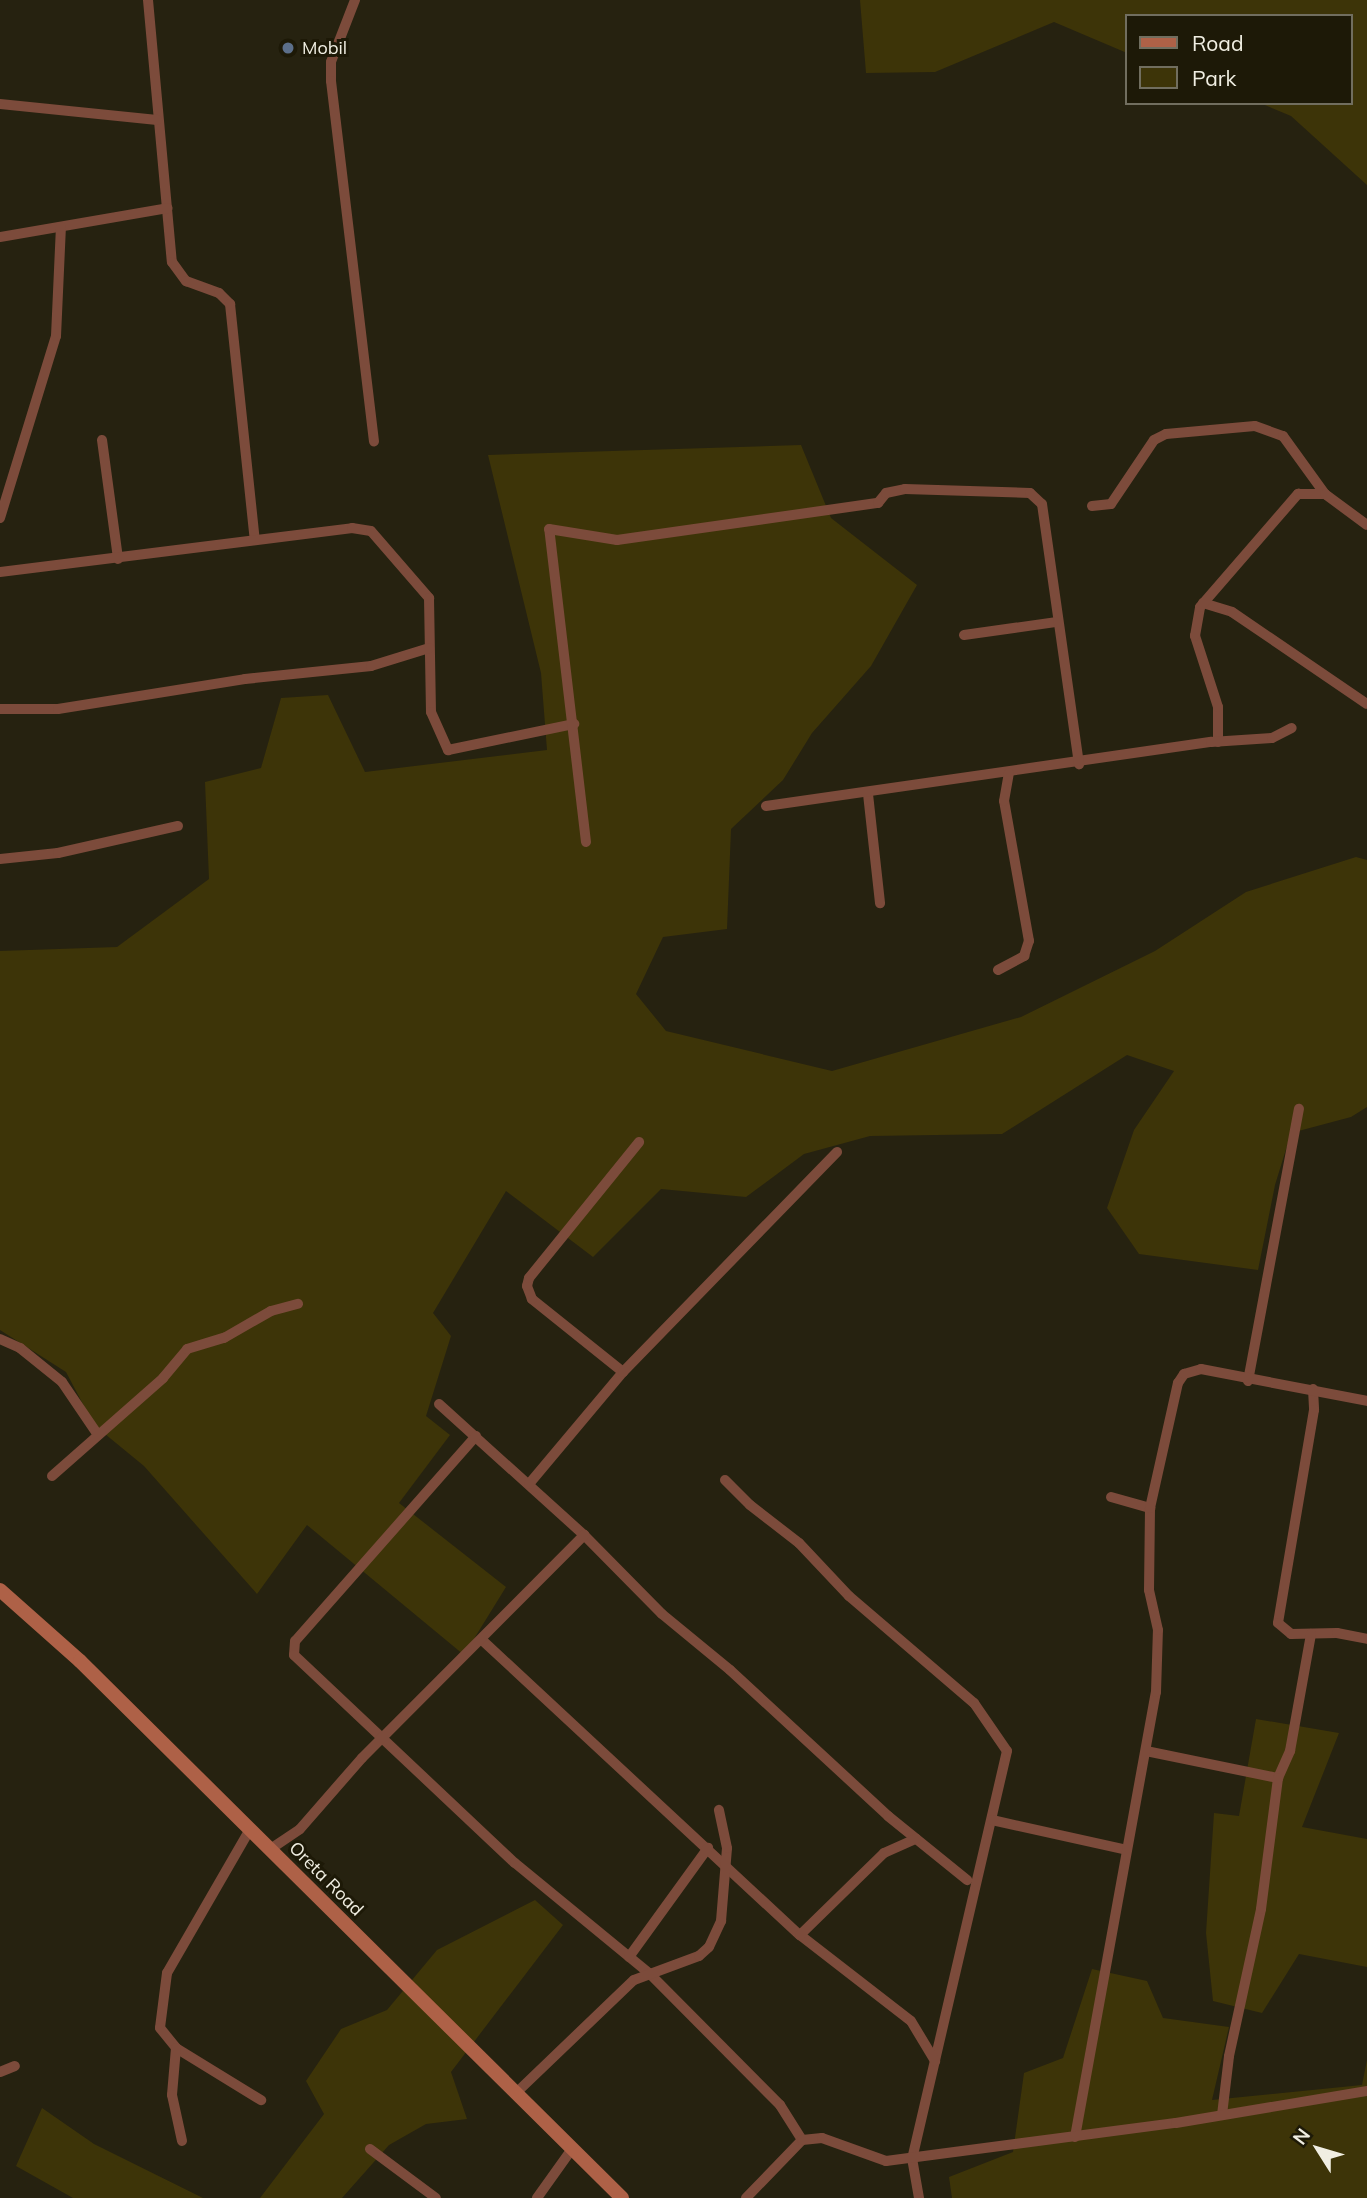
<!DOCTYPE html>
<html>
<head>
<meta charset="utf-8">
<style>
	body { margin:0 }
	#map { position:relative; width:1367px; height:2198px; overflow:hidden; background:#262210; font-family:Mulish,sans-serif }
	div>[style] { position:absolute }
	.green>* { inset:0; background:#3d3408 }
	.street>* { height:10px; margin:-5px; padding:0 5px; transform-origin:5px; border-radius:5px; background:#7c4b3b }
	.secondary>* { height:14px; margin:-7px; padding:0 7px; transform-origin:7px; border-radius:7px; background:#ae6147 }
	.dots>* { width:19px; height:19px; translate:-50% -50%; box-sizing:border-box; border:4px solid #1d1907; border-radius:50% }
	span { translate:-50% -50%; white-space:nowrap; text-align:center; line-height:1.15; -webkit-text-stroke:6px #1d1907; paint-order:stroke }
	.poi-label { font-size:18px; color:#f0eee2 }
	.left { translate:0 -50%; text-align:left }
	.street-label { font-size:18px; color:#f0eee2 }
	.legend { position:absolute; left:1125px; top:14px; width:228px; height:91px; box-sizing:border-box; background:#1d1907; border:2px solid #716e5f; margin:0; padding:9px 12px; list-style:none; font-size:21px; color:#f0eee2 }
	.legend li { display:flex; align-items:center; gap:14px; height:35px }
	.legend b { width:35px; border:2px solid #716e5f }
	.north { position:absolute; left:1283px; top:2114px; width:70px; height:70px; -webkit-text-stroke:5px #1d1907; paint-order:stroke; rotate:307deg; font-size:19px; font-weight:700; line-height:28px; text-align:center; color:#f0eee2 }
	.north::after { content:''; display:block; margin:auto; width:24px; height:32px; background:#f0eee2; clip-path:polygon(50% 0,100% 100%,50% 72%,0 100%) }
</style>
</head>
<body>
<div id="map">
	<div class="green">
		<i style="clip-path:polygon(860px 0,1367px 0,1367px 185px,1291px 116px,1260px 103px,1351px 103px,1351px 16px,1127px 16px,1127px 53px,1054px 22px,935px 72px,866px 73px)"></i>
		<i style="clip-path:polygon(801px 445px,831px 518px,917px 585px,871px 666px,812px 733px,783px 780px,731px 829px,727px 929px,663px 937px,636px 994px,666px 1031px,832px 1071px,1021px 1017px,1155px 951px,1246px 892px,1356px 857px,1367px 860px,1367px 1107px,1351px 1117px,1291px 1133px,1275px 1185px,1258px 1270px,1139px 1254px,1107px 1208px,1134px 1130px,1174px 1071px,1127px 1055px,1002px 1134px,870px 1136px,804px 1154px,746px 1197px,661px 1189px,593px 1257px,506px 1191px,433px 1313px,451px 1336px,426px 1416px,450px 1435px,399px 1503px,506px 1587px,464px 1655px,307px 1525px,257px 1594px,144px 1466px,94px 1425px,66px 1372px,0 1330px,0 951px,117px 947px,209px 879px,205px 782px,261px 768px,281px 698px,328px 695px,365px 772px,547px 750px,541px 673px,488px 455px)"></i>
		<i style="clip-path:polygon(1256px 1719px,1339px 1733px,1302px 1827px,1367px 1839px,1367px 1967px,1299px 1954px,1262px 2013px,1213px 2001px,1206px 1933px,1214px 1813px,1239px 1816px)"></i>
		<i style="clip-path:polygon(535px 1900px,563px 1925px,451px 2072px,467px 2119px,426px 2124px,389px 2145px,342px 2198px,260px 2198px,324px 2114px,306px 2081px,341px 2029px,387px 2010px,437px 1950px)"></i>
		<i style="clip-path:polygon(1092px 1969px,1147px 1981px,1163px 2018px,1229px 2027px,1212px 2100px,1362px 2085px,1367px 2060px,1367px 2198px,952px 2198px,949px 2177px,1013px 2152px,1024px 2073px,1063px 2058px)"></i>
		<i style="clip-path:polygon(42px 2108px,94px 2144px,203px 2198px,73px 2198px,16px 2166px)"></i>
	</div>
	<div class="street">
		<i style="left:148px;top:0;width:263px;rotate:84.8deg"></i>
		<i style="left:172px;top:262px;width:24px;rotate:54deg"></i>
		<i style="left:186px;top:281px;width:35px;rotate:20deg"></i>
		<i style="left:219px;top:293px;width:16px;rotate:45deg"></i>
		<i style="left:230px;top:304px;width:237px;rotate:84deg"></i>
		<i style="left:355px;top:0;width:66px;rotate:111.2deg"></i>
		<i style="left:331px;top:62px;width:19px;rotate:90deg"></i>
		<i style="left:331px;top:81px;width:363px;rotate:83.2deg"></i>
		<i style="left:0;top:104px;width:158px;rotate:5.8deg"></i>
		<i style="left:0;top:237px;width:170px;rotate:-9.8deg"></i>
		<i style="left:102px;top:440px;width:120px;rotate:82.3deg"></i>
		<i style="left:1092px;top:506px;width:19px;rotate:-6deg"></i>
		<i style="left:1111px;top:504px;width:77px;rotate:-56.1deg"></i>
		<i style="left:1154px;top:440px;width:13px;rotate:-27deg"></i>
		<i style="left:1166px;top:434px;width:89px;rotate:-5.1deg"></i>
		<i style="left:1255px;top:426px;width:30px;rotate:20deg"></i>
		<i style="left:1283px;top:436px;width:72px;rotate:54.1deg"></i>
		<i style="left:0;top:518px;width:190px;rotate:-72.9deg"></i>
		<i style="left:56px;top:336px;width:109px;rotate:-87.4deg"></i>
		<i style="left:0;top:572px;width:355px;rotate:-7.1deg"></i>
		<i style="left:352px;top:528px;width:19px;rotate:9deg"></i>
		<i style="left:371px;top:531px;width:89px;rotate:49.1deg"></i>
		<i style="left:429px;top:598px;width:114px;rotate:89deg"></i>
		<i style="left:431px;top:712px;width:42px;rotate:65.9deg"></i>
		<i style="left:448px;top:750px;width:129px;rotate:-11.7deg"></i>
		<i style="left:1203px;top:603px;width:30px;rotate:17deg"></i>
		<i style="left:1232px;top:612px;width:163px;rotate:34.3deg"></i>
		<i style="left:964px;top:635px;width:94px;rotate:-8deg"></i>
		<i style="left:0;top:709px;width:58px"></i>
		<i style="left:58px;top:709px;width:189px;rotate:-9.1deg"></i>
		<i style="left:245px;top:679px;width:127px;rotate:-5.9deg"></i>
		<i style="left:371px;top:666px;width:61px;rotate:-17.2deg"></i>
		<i style="left:1218px;top:742px;width:35px;rotate:-90deg"></i>
		<i style="left:1218px;top:707px;width:75px;rotate:-107.9deg"></i>
		<i style="left:1195px;top:636px;width:29px;rotate:-80deg"></i>
		<i style="left:1200px;top:607px;width:150px;rotate:-49.1deg"></i>
		<i style="left:1298px;top:494px;width:27px"></i>
		<i style="left:1325px;top:494px;width:52px;rotate:36.4deg"></i>
		<i style="left:868px;top:794px;width:110px;rotate:83.7deg"></i>
		<i style="left:766px;top:806px;width:450px;rotate:-8.2deg"></i>
		<i style="left:1211px;top:742px;width:61px;rotate:-3.8deg"></i>
		<i style="left:1272px;top:738px;width:22px;rotate:-27deg"></i>
		<i style="left:586px;top:842px;width:315px;rotate:-96.7deg"></i>
		<i style="left:549px;top:529px;width:69px;rotate:9.2deg"></i>
		<i style="left:617px;top:540px;width:264px;rotate:-8.1deg"></i>
		<i style="left:878px;top:503px;width:13px;rotate:-51deg"></i>
		<i style="left:886px;top:493px;width:19px;rotate:-12deg"></i>
		<i style="left:905px;top:489px;width:125px;rotate:1.8deg"></i>
		<i style="left:1030px;top:493px;width:16px;rotate:43deg"></i>
		<i style="left:1042px;top:504px;width:263px;rotate:81.9deg"></i>
		<i style="left:0;top:859px;width:58px;rotate:-5.9deg"></i>
		<i style="left:58px;top:853px;width:123px;rotate:-12.7deg"></i>
		<i style="left:998px;top:970px;width:30px;rotate:-28deg"></i>
		<i style="left:1024px;top:956px;width:16px;rotate:-72deg"></i>
		<i style="left:1029px;top:941px;width:142px;rotate:-100.1deg"></i>
		<i style="left:1004px;top:801px;width:28px;rotate:-80deg"></i>
		<i style="left:0;top:1339px;width:22px;rotate:24deg"></i>
		<i style="left:20px;top:1348px;width:54px;rotate:39deg"></i>
		<i style="left:62px;top:1382px;width:60px;rotate:55.8deg"></i>
		<i style="left:623px;top:1372px;width:117px;rotate:-141.3deg"></i>
		<i style="left:532px;top:1299px;width:14px;rotate:-111deg"></i>
		<i style="left:527px;top:1286px;width:8px;rotate:-76deg"></i>
		<i style="left:529px;top:1278px;width:175px;rotate:-51deg"></i>
		<i style="left:1248px;top:1381px;width:277px;rotate:-79.4deg"></i>
		<i style="left:1313px;top:1389px;width:21px;rotate:87deg"></i>
		<i style="left:1314px;top:1410px;width:216px;rotate:99.6deg"></i>
		<i style="left:1278px;top:1623px;width:17px;rotate:40deg"></i>
		<i style="left:1291px;top:1634px;width:46px;rotate:-1.2deg"></i>
		<i style="left:1337px;top:1633px;width:31px;rotate:11deg"></i>
		<i style="left:439px;top:1404px;width:195px;rotate:42.1deg"></i>
		<i style="left:584px;top:1535px;width:111px;rotate:45.4deg"></i>
		<i style="left:662px;top:1614px;width:88px;rotate:39.5deg"></i>
		<i style="left:730px;top:1670px;width:215px;rotate:42.7deg"></i>
		<i style="left:888px;top:1816px;width:102px;rotate:39deg"></i>
		<i style="left:476px;top:1436px;width:273px;rotate:131.4deg"></i>
		<i style="left:295px;top:1641px;width:14px;rotate:94deg"></i>
		<i style="left:294px;top:1655px;width:303px;rotate:43.3deg"></i>
		<i style="left:515px;top:1863px;width:173px;rotate:39.4deg"></i>
		<i style="left:649px;top:1973px;width:186px;rotate:45.2deg"></i>
		<i style="left:780px;top:2105px;width:41px;rotate:57.8deg"></i>
		<i style="left:52px;top:1476px;width:148px;rotate:-41.4deg"></i>
		<i style="left:163px;top:1378px;width:38px;rotate:-50deg"></i>
		<i style="left:187px;top:1349px;width:39px;rotate:-17deg"></i>
		<i style="left:224px;top:1338px;width:54px;rotate:-29.9deg"></i>
		<i style="left:271px;top:1311px;width:28px;rotate:-15deg"></i>
		<i style="left:725px;top:1480px;width:35px;rotate:45deg"></i>
		<i style="left:750px;top:1505px;width:62px;rotate:37.8deg"></i>
		<i style="left:799px;top:1543px;width:73px;rotate:46.7deg"></i>
		<i style="left:849px;top:1596px;width:165px;rotate:40.6deg"></i>
		<i style="left:974px;top:1703px;width:58px;rotate:55.5deg"></i>
		<i style="left:1007px;top:1751px;width:418px;rotate:103.1deg"></i>
		<i style="left:912px;top:2158px;width:41px;rotate:80.1deg"></i>
		<i style="left:529px;top:1484px;width:146px;rotate:-50deg"></i>
		<i style="left:623px;top:1372px;width:307px;rotate:-45.8deg"></i>
		<i style="left:1111px;top:1497px;width:41px;rotate:15.8deg"></i>
		<i style="left:482px;top:1640px;width:434px;rotate:42.9deg"></i>
		<i style="left:800px;top:1935px;width:140px;rotate:37.8deg"></i>
		<i style="left:911px;top:2021px;width:47px;rotate:59deg"></i>
		<i style="left:1146px;top:1751px;width:135px;rotate:11.6deg"></i>
		<i style="left:1278px;top:1778px;width:30px;rotate:-66deg"></i>
		<i style="left:1290px;top:1751px;width:119px;rotate:-79.8deg"></i>
		<i style="left:992px;top:1820px;width:138px;rotate:12.5deg"></i>
		<i style="left:249px;top:1831px;width:164px;rotate:120deg"></i>
		<i style="left:167px;top:1973px;width:55px;rotate:97.3deg"></i>
		<i style="left:160px;top:2028px;width:26px;rotate:51deg"></i>
		<i style="left:176px;top:2048px;width:100px;rotate:31.5deg"></i>
		<i style="left:269px;top:1850px;width:37px;rotate:-34deg"></i>
		<i style="left:300px;top:1829px;width:94px;rotate:-48.9deg"></i>
		<i style="left:362px;top:1758px;width:315px;rotate:-45.1deg"></i>
		<i style="left:800px;top:1935px;width:117px;rotate:-44.3deg"></i>
		<i style="left:884px;top:1853px;width:35px;rotate:-24deg"></i>
		<i style="left:629px;top:1957px;width:135px;rotate:-54.1deg"></i>
		<i style="left:176px;top:2048px;width:47px;rotate:94.9deg"></i>
		<i style="left:172px;top:2095px;width:47px;rotate:77.7deg"></i>
		<i style="left:0;top:2072px;width:16px;rotate:-22deg"></i>
		<i style="left:516px;top:2093px;width:163px;rotate:-43.8deg"></i>
		<i style="left:634px;top:1980px;width:69px;rotate:-20.3deg"></i>
		<i style="left:699px;top:1956px;width:13px;rotate:-42deg"></i>
		<i style="left:709px;top:1947px;width:29px;rotate:-65deg"></i>
		<i style="left:721px;top:1921px;width:73px;rotate:-85.3deg"></i>
		<i style="left:727px;top:1848px;width:39px;rotate:-102deg"></i>
		<i style="left:1222px;top:2115px;width:59px;rotate:-83.2deg"></i>
		<i style="left:1229px;top:2056px;width:150px;rotate:-77.7deg"></i>
		<i style="left:1261px;top:1909px;width:132px;rotate:-82.6deg"></i>
		<i style="left:1075px;top:2137px;width:452px;rotate:-79.7deg"></i>
		<i style="left:1156px;top:1692px;width:62px;rotate:-88.2deg"></i>
		<i style="left:1158px;top:1630px;width:41px;rotate:-102.7deg"></i>
		<i style="left:1149px;top:1590px;width:82px;rotate:-89.3deg"></i>
		<i style="left:1150px;top:1508px;width:128px;rotate:-77.4deg"></i>
		<i style="left:1178px;top:1383px;width:11px;rotate:-56deg"></i>
		<i style="left:1184px;top:1374px;width:18px;rotate:-16deg"></i>
		<i style="left:1201px;top:1369px;width:169px;rotate:10.9deg"></i>
		<i style="left:370px;top:2149px;width:82px;rotate:36.6deg"></i>
		<i style="left:537px;top:2198px;width:60px;rotate:-54.5deg"></i>
		<i style="left:746px;top:2198px;width:81px;rotate:-46deg"></i>
		<i style="left:802px;top:2140px;width:20px;rotate:-6deg"></i>
		<i style="left:822px;top:2138px;width:68px;rotate:19.8deg"></i>
		<i style="left:886px;top:2161px;width:292px;rotate:-7.5deg"></i>
		<i style="left:1176px;top:2123px;width:194px;rotate:-9.5deg"></i>
	</div>
	<div class="secondary">
		<i style="left:0;top:1590px;width:107px;rotate:41.6deg"></i>
		<i style="left:80px;top:1661px;width:763px;rotate:44.73deg"></i>
	</div>
	<div class="dots">
		<i style="left:288px;top:48px;background:#5c6f8a"></i>
	</div>
	<div class="poi-label">
		<span class="left" style="left:302px;top:48px">Mobil</span>
	</div>
	<div class="street-label">
		<span style="left:326px;top:1879px;rotate:45deg">Oreta Road</span>
	</div>
	<ul class="legend">
	<li><b style="height:9px;background:#ae6147"></b>Road</li>
	<li><b style="height:19px;background:#3d3408"></b>Park</li>
	</ul>
	<div class="north">N</div>
</div>
</body>
</html>
